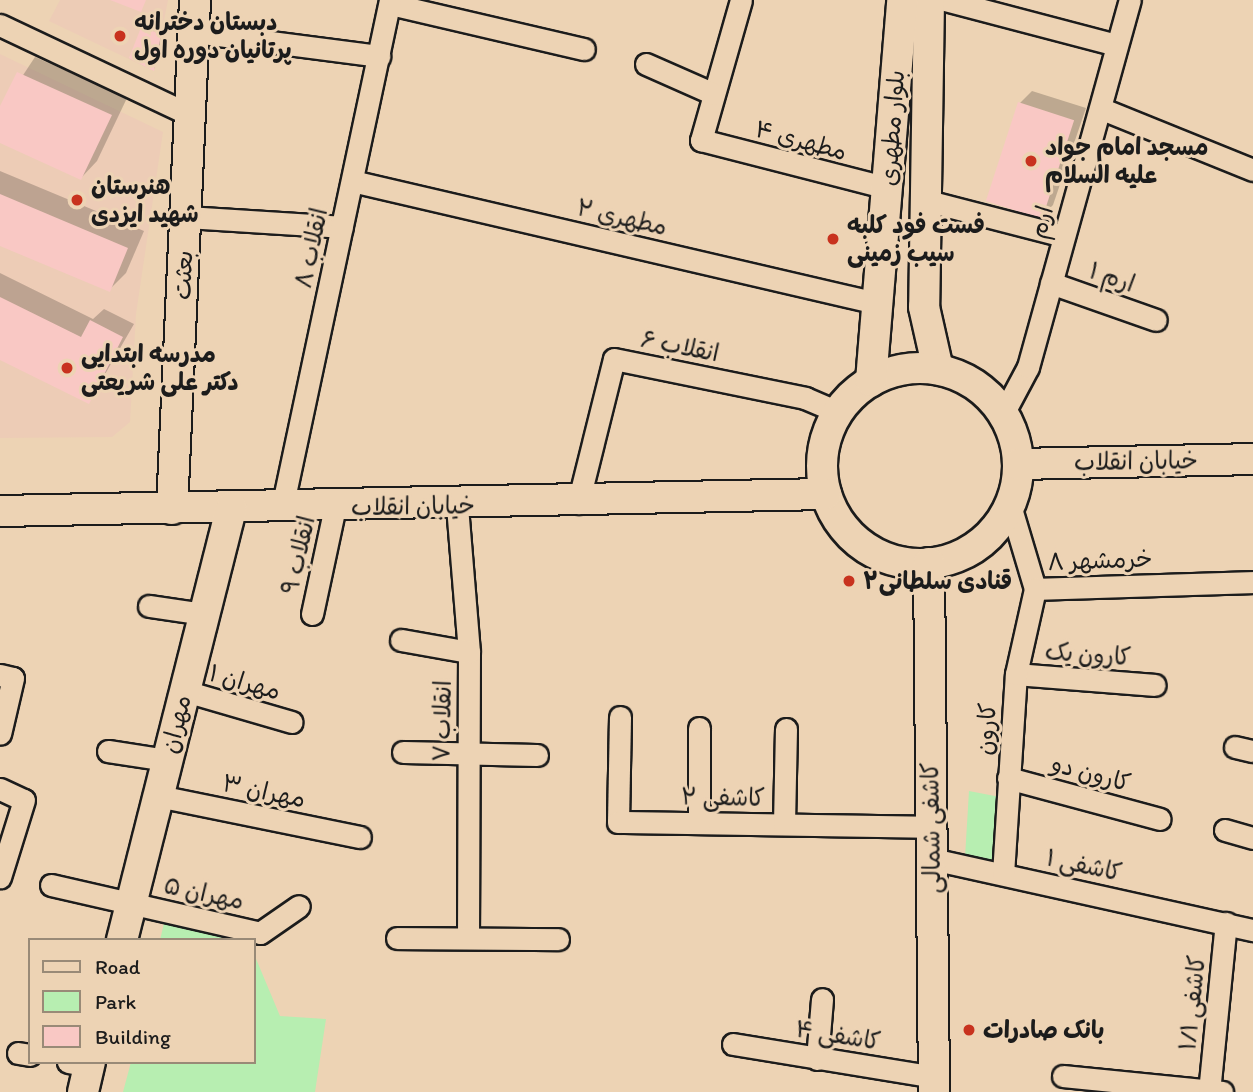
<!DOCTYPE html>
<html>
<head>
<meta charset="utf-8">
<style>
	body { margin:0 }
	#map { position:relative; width:1253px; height:1092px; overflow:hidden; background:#edd3b4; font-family:Itim,"Playpen Sans Arabic",sans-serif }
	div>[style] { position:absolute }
	.built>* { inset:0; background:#edccb6 }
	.green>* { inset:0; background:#b7eeb1 }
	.shadow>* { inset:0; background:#0003 }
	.building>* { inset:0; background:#f9c8c4; transform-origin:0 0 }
	.roads { filter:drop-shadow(2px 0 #1c1c1c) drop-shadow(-2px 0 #1c1c1c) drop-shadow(0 2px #1c1c1c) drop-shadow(0 -2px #1c1c1c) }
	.street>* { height:21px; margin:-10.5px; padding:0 10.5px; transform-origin:10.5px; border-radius:10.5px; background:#edd3b4 }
	.secondary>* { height:30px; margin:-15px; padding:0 15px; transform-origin:15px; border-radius:15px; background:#edd3b4 }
	.secondary>.ring { margin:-15px; padding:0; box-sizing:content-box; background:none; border:30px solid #edd3b4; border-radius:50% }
	.dots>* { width:19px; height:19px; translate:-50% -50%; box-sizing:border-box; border:4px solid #edd3b4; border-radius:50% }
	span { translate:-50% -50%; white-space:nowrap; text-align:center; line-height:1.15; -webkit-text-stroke:6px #edd3b4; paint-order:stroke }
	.poi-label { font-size:24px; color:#1c1c1c; font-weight:700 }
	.left { translate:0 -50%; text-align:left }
	.street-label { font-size:24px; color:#1c1c1c }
	.legend { position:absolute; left:28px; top:938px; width:228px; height:126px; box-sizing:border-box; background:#edd3b4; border:2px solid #998a77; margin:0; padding:9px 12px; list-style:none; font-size:21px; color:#1c1c1c }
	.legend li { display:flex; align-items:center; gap:14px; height:35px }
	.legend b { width:35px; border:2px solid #998a77 }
</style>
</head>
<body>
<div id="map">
	<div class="built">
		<i style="clip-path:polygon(60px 0,168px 0,154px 71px,49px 21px)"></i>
		<i style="clip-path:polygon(0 54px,163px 132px,136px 314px,130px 422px,112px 437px,0 438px)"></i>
	</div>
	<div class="green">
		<i style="clip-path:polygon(969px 791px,1000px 797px,999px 863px,965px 857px)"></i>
		<i style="clip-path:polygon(169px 902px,198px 912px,235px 940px,160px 940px)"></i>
		<i style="clip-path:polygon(254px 954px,280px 1016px,326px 1019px,315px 1092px,123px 1092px,131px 1062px,254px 1062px)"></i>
	</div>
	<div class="shadow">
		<i style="clip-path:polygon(152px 18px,169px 26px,154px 69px,144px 26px)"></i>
		<i style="clip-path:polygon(35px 57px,127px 98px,97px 161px,81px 178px,0 141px,0 110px)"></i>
		<i style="clip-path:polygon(1032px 91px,1086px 108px,1053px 205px,1040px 218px,1020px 103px)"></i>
		<i style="clip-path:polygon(0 171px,144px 231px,126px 273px,109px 290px,0 244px)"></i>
		<i style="clip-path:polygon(0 273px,93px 319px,104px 309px,134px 324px,89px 402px,0 358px)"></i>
	</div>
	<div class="building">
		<i style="clip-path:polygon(110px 0,146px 0,141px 12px)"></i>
		<i style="clip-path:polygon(142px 25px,161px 35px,154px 71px,129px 58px)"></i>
		<i style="clip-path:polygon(17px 72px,112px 115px,81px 180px,0 143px,0 106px)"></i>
		<i style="left:1018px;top:102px;width:59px;height:104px;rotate:18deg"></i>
		<i style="clip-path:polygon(0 194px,128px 248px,110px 292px,0 246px)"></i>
		<i style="clip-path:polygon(0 297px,81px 337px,90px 320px,123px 337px,89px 404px,0 360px)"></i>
	</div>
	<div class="roads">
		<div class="street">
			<i style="left:741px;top:0;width:146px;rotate:105.9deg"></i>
			<i style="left:701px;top:140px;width:193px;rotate:14.4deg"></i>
			<i style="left:945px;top:0;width:177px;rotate:14.7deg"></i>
			<i style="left:390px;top:4px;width:199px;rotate:13.1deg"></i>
			<i style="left:0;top:25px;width:210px;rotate:25.3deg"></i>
			<i style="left:194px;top:32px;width:187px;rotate:7.4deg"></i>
			<i style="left:646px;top:64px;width:74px;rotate:23.8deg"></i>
			<i style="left:1102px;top:109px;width:163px;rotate:22deg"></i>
			<i style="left:352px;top:181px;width:543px;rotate:13.09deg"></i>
			<i style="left:924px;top:200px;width:144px;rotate:14.5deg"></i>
			<i style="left:185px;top:217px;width:157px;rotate:3.6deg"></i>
			<i style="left:1051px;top:283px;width:111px;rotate:19.4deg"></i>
			<i style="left:1003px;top:414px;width:53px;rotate:-62deg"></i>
			<i style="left:1028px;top:367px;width:381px;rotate:-74.5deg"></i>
			<i style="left:578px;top:503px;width:148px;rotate:-76deg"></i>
			<i style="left:614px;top:359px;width:195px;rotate:11.5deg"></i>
			<i style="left:805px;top:398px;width:36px;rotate:23deg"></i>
			<i style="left:1010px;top:505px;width:88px;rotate:73.4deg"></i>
			<i style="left:1035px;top:589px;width:218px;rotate:-1.8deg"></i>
			<i style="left:457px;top:506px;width:146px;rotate:85.3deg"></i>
			<i style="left:469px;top:652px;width:286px;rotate:90.2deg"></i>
			<i style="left:282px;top:508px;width:519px;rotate:-78deg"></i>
			<i style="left:149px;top:606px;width:56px;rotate:8.3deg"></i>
			<i style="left:312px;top:614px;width:109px;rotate:-77.9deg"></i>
			<i style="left:401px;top:640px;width:69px;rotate:10deg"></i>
			<i style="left:1016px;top:674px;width:139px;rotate:4.5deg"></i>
			<i style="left:0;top:675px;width:13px;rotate:13deg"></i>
			<i style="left:13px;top:678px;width:57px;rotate:103.1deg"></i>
			<i style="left:185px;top:691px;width:111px;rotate:16.2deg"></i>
			<i style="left:620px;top:717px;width:105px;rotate:91.1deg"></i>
			<i style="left:618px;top:822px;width:313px;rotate:0.9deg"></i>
			<i style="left:1235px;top:747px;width:18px;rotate:13deg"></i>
			<i style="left:108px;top:751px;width:60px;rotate:8.7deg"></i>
			<i style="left:403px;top:752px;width:134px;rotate:1.3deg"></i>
			<i style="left:1008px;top:778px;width:157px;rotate:15.1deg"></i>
			<i style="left:0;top:789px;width:26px;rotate:25deg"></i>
			<i style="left:24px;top:800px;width:81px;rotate:107.3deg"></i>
			<i style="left:158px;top:796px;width:206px;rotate:11.5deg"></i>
			<i style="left:699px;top:823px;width:95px;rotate:-90deg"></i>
			<i style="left:784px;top:824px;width:95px;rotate:-88.8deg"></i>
			<i style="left:1225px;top:830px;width:29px;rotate:16deg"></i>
			<i style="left:932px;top:859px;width:329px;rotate:12.5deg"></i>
			<i style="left:1003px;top:874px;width:200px;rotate:-86.3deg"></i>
			<i style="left:1016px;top:674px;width:87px;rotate:-77.4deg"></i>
			<i style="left:51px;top:885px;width:214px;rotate:12.9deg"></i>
			<i style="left:260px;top:933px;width:47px;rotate:-34.7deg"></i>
			<i style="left:397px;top:938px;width:161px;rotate:0.4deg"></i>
			<i style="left:733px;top:1044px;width:204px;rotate:9.3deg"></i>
			<i style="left:18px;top:1053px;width:12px;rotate:9deg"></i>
			<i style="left:817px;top:1059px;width:60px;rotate:-85.2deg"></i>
			<i style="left:68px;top:1062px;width:21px;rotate:11deg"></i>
			<i style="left:1063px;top:1076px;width:160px;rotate:5.7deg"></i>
			<i style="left:1209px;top:1092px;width:170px;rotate:-84.3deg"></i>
		</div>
		<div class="secondary">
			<i style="left:929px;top:0;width:307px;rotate:90.9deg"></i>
			<i style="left:924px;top:307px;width:64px;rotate:77.3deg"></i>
			<i class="ring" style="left:822px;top:368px;width:166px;height:166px"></i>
			<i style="left:871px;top:381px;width:382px;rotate:-85.3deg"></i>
			<i style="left:1018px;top:464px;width:235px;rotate:-1.2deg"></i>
			<i style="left:172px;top:509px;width:510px;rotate:-87.41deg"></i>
			<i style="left:0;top:511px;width:826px;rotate:-1.18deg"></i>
			<i style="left:929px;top:563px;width:529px;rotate:89.46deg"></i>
			<i style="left:122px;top:940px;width:446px;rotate:-75.8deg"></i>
			<i style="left:83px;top:1092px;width:31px;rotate:-77deg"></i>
		</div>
	</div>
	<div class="dots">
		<i style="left:120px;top:36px;background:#c8321e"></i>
		<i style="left:1031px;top:161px;background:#c8321e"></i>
		<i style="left:77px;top:200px;background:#c8321e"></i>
		<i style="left:833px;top:239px;background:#c8321e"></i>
		<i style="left:67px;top:368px;background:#c8321e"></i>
		<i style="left:849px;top:581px;background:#c8321e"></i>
		<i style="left:969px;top:1030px;background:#c8321e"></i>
	</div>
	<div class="poi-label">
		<span class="left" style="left:134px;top:36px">دبستان دخترانه<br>پرتانیان دوره اول</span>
		<span class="left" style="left:1045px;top:161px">مسجد امام جواد<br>علیه السلام</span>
		<span class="left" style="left:91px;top:200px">هنرستان<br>شهید ایزدی</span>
		<span class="left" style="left:847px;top:239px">فست فود کلبه<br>سیب زمینی</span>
		<span class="left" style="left:81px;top:368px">مدرسه ابتدایی<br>دکتر علی شریعتی</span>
		<span class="left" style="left:863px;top:581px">قنادی سلطانی۲</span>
		<span class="left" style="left:983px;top:1030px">بانک صادرات</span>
	</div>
	<div class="street-label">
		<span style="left:892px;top:128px;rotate:-86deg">بلوار مطهری</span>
		<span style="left:801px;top:140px;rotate:15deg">مطهری ۴</span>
		<span style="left:622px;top:217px;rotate:13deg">مطهری ۲</span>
		<span style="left:1041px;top:222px;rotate:-74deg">ارم</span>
		<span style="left:311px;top:248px;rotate:-78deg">انقلاب ۸</span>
		<span style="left:183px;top:275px;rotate:-87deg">بعثت</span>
		<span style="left:1112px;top:277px;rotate:19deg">ارم ۱</span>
		<span style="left:680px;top:346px;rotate:11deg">انقلاب ۶</span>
		<span style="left:1136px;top:461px;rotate:-1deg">خیابان انقلاب</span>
		<span style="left:413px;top:506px;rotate:-1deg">خیابان انقلاب</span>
		<span style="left:298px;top:555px;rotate:-77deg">انقلاب ۹</span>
		<span style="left:1100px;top:560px;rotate:-2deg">خرمشهر ۸</span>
		<span style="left:1088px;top:654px;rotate:4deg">کارون یک</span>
		<span style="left:245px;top:682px;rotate:16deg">مهران ۱</span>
		<span style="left:442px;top:721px;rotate:-89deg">انقلاب ۷</span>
		<span style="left:176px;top:724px;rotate:-76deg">مهران</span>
		<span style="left:986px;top:729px;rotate:-86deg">کارون</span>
		<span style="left:1091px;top:773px;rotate:15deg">کارون دو</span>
		<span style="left:264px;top:791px;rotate:12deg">مهران ۳</span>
		<span style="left:723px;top:797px;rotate:1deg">کاشفی ۲</span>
		<span style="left:931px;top:828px;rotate:-91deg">کاشفی شمالی</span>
		<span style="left:1084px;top:865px;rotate:12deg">کاشفی ۱</span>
		<span style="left:204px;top:893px;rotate:12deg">مهران ۵</span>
		<span style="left:1192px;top:1003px;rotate:-84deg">کاشفی ۱/۱</span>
		<span style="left:838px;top:1035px;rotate:9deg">کاشفی ۴</span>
	</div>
	<ul class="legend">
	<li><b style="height:9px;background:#edd3b4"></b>Road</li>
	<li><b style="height:19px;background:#b7eeb1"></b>Park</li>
	<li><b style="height:19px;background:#f9c8c4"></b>Building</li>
	</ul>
</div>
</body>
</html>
